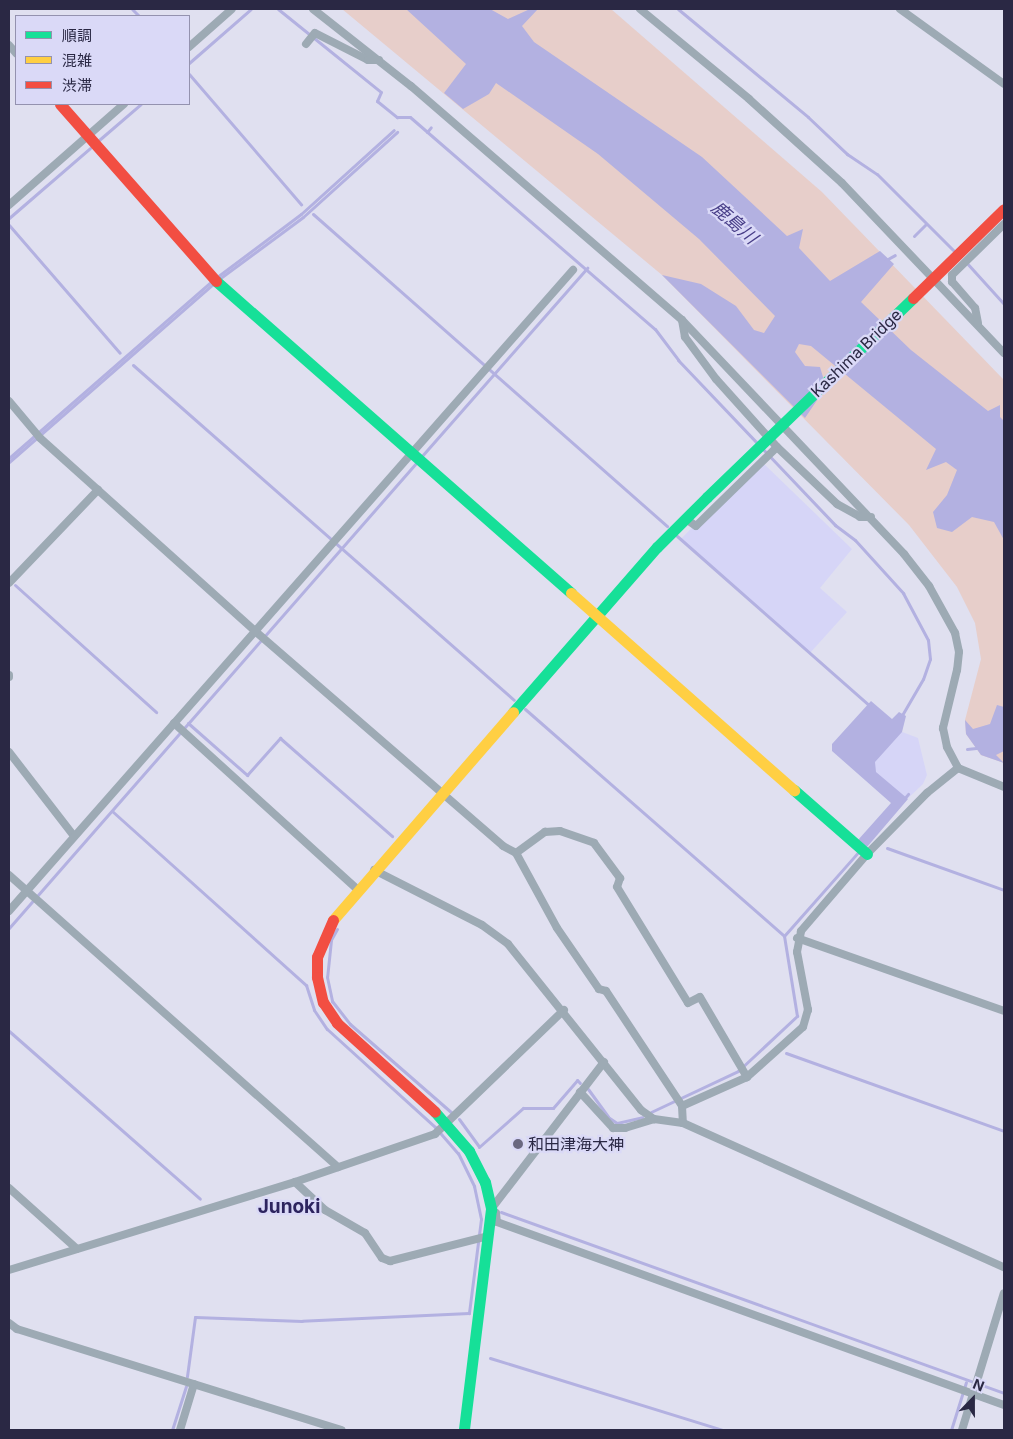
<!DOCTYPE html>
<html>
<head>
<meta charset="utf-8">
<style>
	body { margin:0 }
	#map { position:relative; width:1013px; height:1439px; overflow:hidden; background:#e0e0f0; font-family:Inter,"Noto Sans JP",sans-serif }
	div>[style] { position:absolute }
	.built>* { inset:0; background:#d6d5f7 }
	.green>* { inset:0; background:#e7ceca }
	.water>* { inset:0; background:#b3b1e1 }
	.stream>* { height:3px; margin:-1.5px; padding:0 1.5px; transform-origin:1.5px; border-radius:1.5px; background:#b3b1e1 }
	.street>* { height:8px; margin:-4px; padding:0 4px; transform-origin:4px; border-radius:4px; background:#9daab4 }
	.fast>* { height:11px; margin:-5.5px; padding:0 5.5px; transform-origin:5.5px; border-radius:5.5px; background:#16e098 }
	.slow>* { height:11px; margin:-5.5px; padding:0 5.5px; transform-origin:5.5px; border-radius:5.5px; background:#ffcf43 }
	.jam>* { height:11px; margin:-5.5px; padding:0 5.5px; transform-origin:5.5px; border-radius:5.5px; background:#f24e42 }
	.fast-bridge>* { height:11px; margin:-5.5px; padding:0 5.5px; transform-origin:5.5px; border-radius:5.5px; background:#16e098 }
	.jam-bridge>* { height:11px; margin:-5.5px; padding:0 5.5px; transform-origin:5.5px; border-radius:5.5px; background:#f24e42 }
	.dots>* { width:14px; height:14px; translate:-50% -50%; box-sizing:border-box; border:2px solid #dad9f7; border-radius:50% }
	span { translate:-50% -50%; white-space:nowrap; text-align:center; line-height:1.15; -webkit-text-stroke:4.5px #dad9f7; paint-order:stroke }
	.street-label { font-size:16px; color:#2a2844 }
	.poi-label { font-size:16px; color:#2a2844 }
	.left { translate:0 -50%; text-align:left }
	.water-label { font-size:18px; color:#483e88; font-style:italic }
	.quarter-label { font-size:19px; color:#2d245f; font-weight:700 }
	.frame { position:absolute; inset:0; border:10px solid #2a2844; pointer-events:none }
	.legend { position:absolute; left:15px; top:15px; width:175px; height:90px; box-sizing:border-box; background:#dad9f7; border:1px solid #9492af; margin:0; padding:6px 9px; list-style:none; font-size:15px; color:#2a2844 }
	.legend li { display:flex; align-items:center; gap:10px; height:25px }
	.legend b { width:25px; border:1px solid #9492af }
	.north { position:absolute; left:948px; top:1374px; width:50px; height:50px; -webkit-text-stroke:4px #dad9f7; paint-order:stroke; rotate:22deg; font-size:14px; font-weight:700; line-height:20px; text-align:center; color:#2a2844 }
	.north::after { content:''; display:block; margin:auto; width:18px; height:22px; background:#2a2844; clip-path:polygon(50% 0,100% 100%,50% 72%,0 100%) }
</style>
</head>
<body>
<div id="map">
	<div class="built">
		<i style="clip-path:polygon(759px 459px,852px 549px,820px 588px,847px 612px,810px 653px,681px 539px)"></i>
		<i style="clip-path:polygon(897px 730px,918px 738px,927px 775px,923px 784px,904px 802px,865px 767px)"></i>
	</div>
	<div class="green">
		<i style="clip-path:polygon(342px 9px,426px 9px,1004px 484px,1004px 763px,981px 755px,966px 734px,965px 720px,981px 659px,975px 623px,957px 587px,909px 525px,662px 275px)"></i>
		<i style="clip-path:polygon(474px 9px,611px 9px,822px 192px,1004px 380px,1004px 444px)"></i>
	</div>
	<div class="water">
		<i style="clip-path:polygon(406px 9px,490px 9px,508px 19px,530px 9px,538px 9px,522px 26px,534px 42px,702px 157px,787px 236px,803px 229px,799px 248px,830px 281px,880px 251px,894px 264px,861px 302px,911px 350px,988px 411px,1000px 405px,1000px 417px,1004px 421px,1004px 540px,994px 522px,972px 517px,952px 532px,937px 528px,933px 512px,947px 495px,957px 470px,946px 462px,926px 470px,936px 449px,811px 346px,799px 344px,795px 352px,805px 366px,820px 367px,826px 387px,805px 418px,662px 275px,701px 284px,736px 306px,754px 330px,764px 333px,775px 316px,699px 239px,598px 154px,496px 83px,489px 94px,463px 109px,444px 93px,466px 64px)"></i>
		<i style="clip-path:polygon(871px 701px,892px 719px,899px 712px,906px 716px,902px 732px,875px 762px,876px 772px,908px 799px,867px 847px,858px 840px,891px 803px,832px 751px,832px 744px)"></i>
		<i style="clip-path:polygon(997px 705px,1004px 707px,1004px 751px,996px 755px,1004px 763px,981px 755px,966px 734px,965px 720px,973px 729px,990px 724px)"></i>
	</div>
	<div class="stream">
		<i style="left:132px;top:9px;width:10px;rotate:45deg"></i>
		<i style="left:278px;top:9px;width:132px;rotate:38.9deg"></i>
		<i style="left:381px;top:92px;width:10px;rotate:114deg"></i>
		<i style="left:377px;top:101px;width:26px;rotate:39deg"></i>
		<i style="left:397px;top:117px;width:13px"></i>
		<i style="left:410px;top:117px;width:324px;rotate:40.9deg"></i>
		<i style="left:655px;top:329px;width:39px;rotate:53deg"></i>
		<i style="left:678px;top:360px;width:228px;rotate:46.4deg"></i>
		<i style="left:835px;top:525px;width:25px;rotate:37deg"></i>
		<i style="left:855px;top:540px;width:72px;rotate:47.8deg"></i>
		<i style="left:903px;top:593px;width:53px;rotate:62deg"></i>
		<i style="left:928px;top:640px;width:19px;rotate:84deg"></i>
		<i style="left:930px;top:659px;width:21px;rotate:109deg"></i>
		<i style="left:923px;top:679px;width:44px;rotate:120.1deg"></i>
		<i style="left:678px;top:9px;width:169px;rotate:39.7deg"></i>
		<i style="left:808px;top:117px;width:54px;rotate:43.5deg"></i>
		<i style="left:847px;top:154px;width:36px;rotate:34deg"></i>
		<i style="left:877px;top:174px;width:110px;rotate:45deg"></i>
		<i style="left:189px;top:63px;width:82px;rotate:-41.1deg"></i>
		<i style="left:189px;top:74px;width:172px;rotate:49.3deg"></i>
		<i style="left:427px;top:132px;width:6px;rotate:-51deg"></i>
		<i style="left:99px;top:140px;width:55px;rotate:-40.6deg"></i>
		<i style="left:313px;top:214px;width:472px;rotate:41.4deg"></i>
		<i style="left:9px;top:218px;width:107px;rotate:-40.8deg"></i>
		<i style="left:9px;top:225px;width:169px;rotate:49.1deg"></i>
		<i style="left:914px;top:236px;width:17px;rotate:-45deg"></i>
		<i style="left:886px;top:260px;width:10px;rotate:-29deg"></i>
		<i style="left:965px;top:261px;width:58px;rotate:47.8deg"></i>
		<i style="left:217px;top:277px;width:105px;rotate:-36.9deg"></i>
		<i style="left:301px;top:214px;width:125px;rotate:-42.1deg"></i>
		<i style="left:219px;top:279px;width:104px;rotate:-36.4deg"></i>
		<i style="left:303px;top:217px;width:127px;rotate:-42.1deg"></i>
		<i style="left:133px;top:365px;width:507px;rotate:41.32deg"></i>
		<i style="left:421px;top:457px;width:252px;rotate:-48.7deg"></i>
		<i style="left:9px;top:458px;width:269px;rotate:-41.1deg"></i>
		<i style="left:9px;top:462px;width:272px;rotate:-41.1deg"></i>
		<i style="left:677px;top:536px;width:257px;rotate:41.4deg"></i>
		<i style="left:15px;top:585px;width:190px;rotate:42deg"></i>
		<i style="left:525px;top:709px;width:344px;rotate:41.2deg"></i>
		<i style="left:188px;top:723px;width:79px;rotate:41.4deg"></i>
		<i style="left:247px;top:775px;width:50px;rotate:-48.3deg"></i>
		<i style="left:280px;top:738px;width:149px;rotate:41.2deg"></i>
		<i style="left:967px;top:749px;width:9px;rotate:-6deg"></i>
		<i style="left:903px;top:800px;width:8px;rotate:-50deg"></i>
		<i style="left:112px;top:811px;width:261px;rotate:41.9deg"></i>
		<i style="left:306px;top:985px;width:26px;rotate:72deg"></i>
		<i style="left:314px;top:1010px;width:23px;rotate:56deg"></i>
		<i style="left:327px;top:1029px;width:146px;rotate:42.2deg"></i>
		<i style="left:435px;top:1127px;width:35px;rotate:49deg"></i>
		<i style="left:458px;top:1153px;width:37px;rotate:64deg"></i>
		<i style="left:474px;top:1186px;width:34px;rotate:78deg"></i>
		<i style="left:481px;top:1219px;width:95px;rotate:97.3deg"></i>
		<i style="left:469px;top:1313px;width:167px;rotate:177.3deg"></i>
		<i style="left:302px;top:1321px;width:107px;rotate:-177.9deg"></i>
		<i style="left:195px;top:1317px;width:60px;rotate:97.7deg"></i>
		<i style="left:887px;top:848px;width:124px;rotate:19.7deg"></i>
		<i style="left:9px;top:928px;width:619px;rotate:-48.8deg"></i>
		<i style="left:337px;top:929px;width:13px;rotate:119deg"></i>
		<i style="left:331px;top:940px;width:37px;rotate:96deg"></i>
		<i style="left:327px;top:977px;width:25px;rotate:78deg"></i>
		<i style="left:332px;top:1001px;width:29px;rotate:52deg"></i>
		<i style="left:350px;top:1024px;width:135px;rotate:41.1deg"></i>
		<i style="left:9px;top:1031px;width:254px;rotate:41.3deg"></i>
		<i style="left:786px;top:1053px;width:232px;rotate:19.7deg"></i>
		<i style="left:588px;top:1089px;width:34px;rotate:54deg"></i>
		<i style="left:608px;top:1117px;width:11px;rotate:34deg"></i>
		<i style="left:617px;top:1123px;width:26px;rotate:-13deg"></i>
		<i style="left:651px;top:1112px;width:96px;rotate:-25.2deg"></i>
		<i style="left:738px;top:1071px;width:81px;rotate:-43deg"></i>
		<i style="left:797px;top:1016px;width:81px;rotate:-99.2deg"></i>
		<i style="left:784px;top:936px;width:115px;rotate:-48.5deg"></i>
		<i style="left:459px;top:1119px;width:34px;rotate:54deg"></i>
		<i style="left:479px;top:1147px;width:59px;rotate:-41.6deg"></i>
		<i style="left:523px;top:1108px;width:30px"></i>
		<i style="left:553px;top:1108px;width:37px;rotate:-49deg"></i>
		<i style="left:577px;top:1080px;width:4px;rotate:45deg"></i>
		<i style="left:501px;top:1212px;width:535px;rotate:19.79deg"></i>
		<i style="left:490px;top:1358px;width:244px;rotate:17.2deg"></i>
		<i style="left:172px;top:1430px;width:46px;rotate:-72.3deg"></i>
		<i style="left:951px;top:1430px;width:50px;rotate:-72.6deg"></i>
	</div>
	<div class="street">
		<i style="left:313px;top:9px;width:125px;rotate:38.2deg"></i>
		<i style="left:411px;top:86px;width:358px;rotate:40.8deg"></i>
		<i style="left:682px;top:320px;width:323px;rotate:46.5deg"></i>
		<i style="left:904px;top:554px;width:41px;rotate:52deg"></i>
		<i style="left:929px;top:586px;width:54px;rotate:61deg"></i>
		<i style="left:955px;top:633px;width:19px;rotate:78deg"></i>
		<i style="left:959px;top:652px;width:18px;rotate:96deg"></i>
		<i style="left:957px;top:670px;width:60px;rotate:103.6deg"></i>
		<i style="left:943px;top:728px;width:19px;rotate:78deg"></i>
		<i style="left:947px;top:747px;width:24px;rotate:62deg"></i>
		<i style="left:958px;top:768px;width:50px;rotate:22.4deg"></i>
		<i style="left:640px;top:9px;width:141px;rotate:39.5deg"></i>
		<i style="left:749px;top:99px;width:125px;rotate:42.1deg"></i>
		<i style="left:842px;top:183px;width:235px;rotate:46.4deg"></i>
		<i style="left:900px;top:9px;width:128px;rotate:35.8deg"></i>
		<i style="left:306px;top:44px;width:14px;rotate:-51deg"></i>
		<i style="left:315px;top:33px;width:59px;rotate:27deg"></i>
		<i style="left:368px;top:60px;width:11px"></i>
		<i style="left:9px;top:45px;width:11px;rotate:49deg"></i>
		<i style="left:189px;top:47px;width:57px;rotate:-41.5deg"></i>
		<i style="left:9px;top:205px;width:153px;rotate:-41.3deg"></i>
		<i style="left:682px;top:320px;width:17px;rotate:80deg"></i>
		<i style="left:685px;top:337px;width:52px;rotate:53.6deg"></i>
		<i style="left:716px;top:379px;width:91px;rotate:48.1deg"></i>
		<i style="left:777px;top:447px;width:83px;rotate:43.5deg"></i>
		<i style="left:837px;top:504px;width:26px;rotate:29deg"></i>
		<i style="left:860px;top:517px;width:11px"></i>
		<i style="left:978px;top:323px;width:15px;rotate:-101deg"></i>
		<i style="left:975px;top:308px;width:35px;rotate:-131deg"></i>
		<i style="left:952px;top:282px;width:7px;rotate:-90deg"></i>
		<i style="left:952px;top:275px;width:73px;rotate:-44.4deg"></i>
		<i style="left:9px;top:401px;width:48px;rotate:50deg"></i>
		<i style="left:40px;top:438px;width:289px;rotate:41.9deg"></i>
		<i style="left:255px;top:631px;width:328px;rotate:40.9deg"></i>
		<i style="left:503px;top:846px;width:15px;rotate:28deg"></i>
		<i style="left:516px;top:853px;width:85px;rotate:61.3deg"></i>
		<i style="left:557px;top:928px;width:74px;rotate:55.5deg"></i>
		<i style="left:599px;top:989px;width:7px;rotate:16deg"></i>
		<i style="left:606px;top:991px;width:138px;rotate:56.5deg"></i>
		<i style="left:682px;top:1106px;width:17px;rotate:87deg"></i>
		<i style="left:686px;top:519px;width:12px;rotate:35deg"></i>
		<i style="left:696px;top:526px;width:113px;rotate:-44.3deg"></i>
		<i style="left:9px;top:583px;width:129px;rotate:-46.3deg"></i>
		<i style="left:9px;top:675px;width:2px;rotate:90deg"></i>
		<i style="left:174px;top:723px;width:247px;rotate:42.2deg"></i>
		<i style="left:9px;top:752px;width:106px;rotate:52.3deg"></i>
		<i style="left:516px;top:853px;width:36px;rotate:-36deg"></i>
		<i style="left:545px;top:832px;width:15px;rotate:-4deg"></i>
		<i style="left:560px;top:831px;width:36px;rotate:19deg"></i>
		<i style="left:594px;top:843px;width:44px;rotate:53.4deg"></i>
		<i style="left:620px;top:878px;width:9px;rotate:108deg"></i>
		<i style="left:617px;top:887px;width:136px;rotate:58.5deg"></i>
		<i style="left:688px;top:1003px;width:13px;rotate:-27deg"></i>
		<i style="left:700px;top:997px;width:93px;rotate:59.6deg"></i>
		<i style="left:374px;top:870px;width:121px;rotate:27deg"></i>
		<i style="left:482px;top:925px;width:32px;rotate:36deg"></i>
		<i style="left:508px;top:944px;width:213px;rotate:51.3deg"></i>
		<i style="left:641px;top:1110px;width:16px;rotate:35deg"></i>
		<i style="left:654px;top:1119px;width:29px;rotate:8deg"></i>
		<i style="left:683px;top:1123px;width:352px;rotate:24.2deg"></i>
		<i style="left:9px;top:875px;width:440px;rotate:41.6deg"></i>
		<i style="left:9px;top:911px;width:854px;rotate:-48.66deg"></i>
		<i style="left:797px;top:938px;width:219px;rotate:19.4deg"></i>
		<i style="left:604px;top:1062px;width:185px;rotate:127.5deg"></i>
		<i style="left:491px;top:1209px;width:6px;rotate:39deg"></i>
		<i style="left:496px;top:1213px;width:9px;rotate:84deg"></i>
		<i style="left:497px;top:1222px;width:539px;rotate:19.85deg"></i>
		<i style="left:580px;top:1092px;width:49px;rotate:47.5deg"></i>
		<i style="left:613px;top:1128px;width:12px"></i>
		<i style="left:625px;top:1128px;width:30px;rotate:-17deg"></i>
		<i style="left:682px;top:1106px;width:71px;rotate:-24deg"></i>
		<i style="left:747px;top:1077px;width:75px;rotate:-41.8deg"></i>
		<i style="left:803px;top:1027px;width:18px;rotate:-74deg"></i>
		<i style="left:808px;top:1010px;width:59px;rotate:-100.7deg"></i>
		<i style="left:797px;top:952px;width:21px;rotate:-79deg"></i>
		<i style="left:801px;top:931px;width:101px;rotate:-49.4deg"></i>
		<i style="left:867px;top:854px;width:86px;rotate:-45.5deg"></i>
		<i style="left:927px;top:793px;width:40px;rotate:-39deg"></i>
		<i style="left:295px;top:1182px;width:41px;rotate:43deg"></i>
		<i style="left:325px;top:1210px;width:46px;rotate:29.9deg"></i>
		<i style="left:365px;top:1233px;width:30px;rotate:56deg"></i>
		<i style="left:382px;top:1258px;width:9px;rotate:21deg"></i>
		<i style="left:390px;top:1261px;width:102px;rotate:-14.2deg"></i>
		<i style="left:9px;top:1188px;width:91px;rotate:41.9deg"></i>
		<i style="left:9px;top:1270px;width:299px;rotate:-17.1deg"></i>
		<i style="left:295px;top:1182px;width:148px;rotate:-18.9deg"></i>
		<i style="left:435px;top:1134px;width:179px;rotate:-43.9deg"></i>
		<i style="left:9px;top:1323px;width:10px;rotate:37deg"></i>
		<i style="left:17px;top:1329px;width:340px;rotate:17.3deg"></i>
		<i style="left:180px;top:1430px;width:48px;rotate:-73.1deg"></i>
		<i style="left:962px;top:1430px;width:143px;rotate:-73deg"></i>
	</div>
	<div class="fast">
		<i style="left:216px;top:281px;width:473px;rotate:41.3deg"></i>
		<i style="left:513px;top:712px;width:219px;rotate:-48.9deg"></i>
		<i style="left:657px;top:547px;width:71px;rotate:-45deg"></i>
		<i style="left:794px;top:790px;width:97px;rotate:41.2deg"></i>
		<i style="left:435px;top:1112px;width:52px;rotate:48.9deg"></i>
		<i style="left:469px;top:1151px;width:35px;rotate:63deg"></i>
		<i style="left:485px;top:1182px;width:28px;rotate:77deg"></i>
		<i style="left:491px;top:1209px;width:223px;rotate:97deg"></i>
	</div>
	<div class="slow">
		<i style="left:571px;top:593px;width:298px;rotate:41.5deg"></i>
		<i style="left:333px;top:920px;width:275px;rotate:-49.1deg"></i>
	</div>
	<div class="jam">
		<i style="left:60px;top:104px;width:236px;rotate:48.6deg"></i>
		<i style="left:333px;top:920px;width:40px;rotate:113.4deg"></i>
		<i style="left:317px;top:957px;width:20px;rotate:90deg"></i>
		<i style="left:317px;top:977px;width:26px;rotate:77deg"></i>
		<i style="left:323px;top:1002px;width:25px;rotate:56deg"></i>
		<i style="left:337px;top:1023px;width:132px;rotate:42.2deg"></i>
	</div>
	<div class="fast-bridge">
		<i style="left:707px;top:497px;width:286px;rotate:-44deg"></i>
	</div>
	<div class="jam-bridge">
		<i style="left:913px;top:298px;width:127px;rotate:-44.4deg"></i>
	</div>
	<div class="dots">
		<i style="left:518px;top:1144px;background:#6a6880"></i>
	</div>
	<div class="street-label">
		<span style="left:856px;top:353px;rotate:-44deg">Kashima Bridge</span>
	</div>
	<div class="poi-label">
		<span class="left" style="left:528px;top:1144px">和田津海大神</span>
	</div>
	<div class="water-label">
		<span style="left:734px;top:223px;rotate:41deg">鹿島川</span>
	</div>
	<div class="quarter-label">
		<span style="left:289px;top:1207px">Junoki</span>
	</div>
	<div class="frame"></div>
	<ul class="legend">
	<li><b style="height:6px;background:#16e098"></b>順調</li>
	<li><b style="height:6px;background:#ffcf43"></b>混雑</li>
	<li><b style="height:6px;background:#f24e42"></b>渋滞</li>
	</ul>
	<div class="north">N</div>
</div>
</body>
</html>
